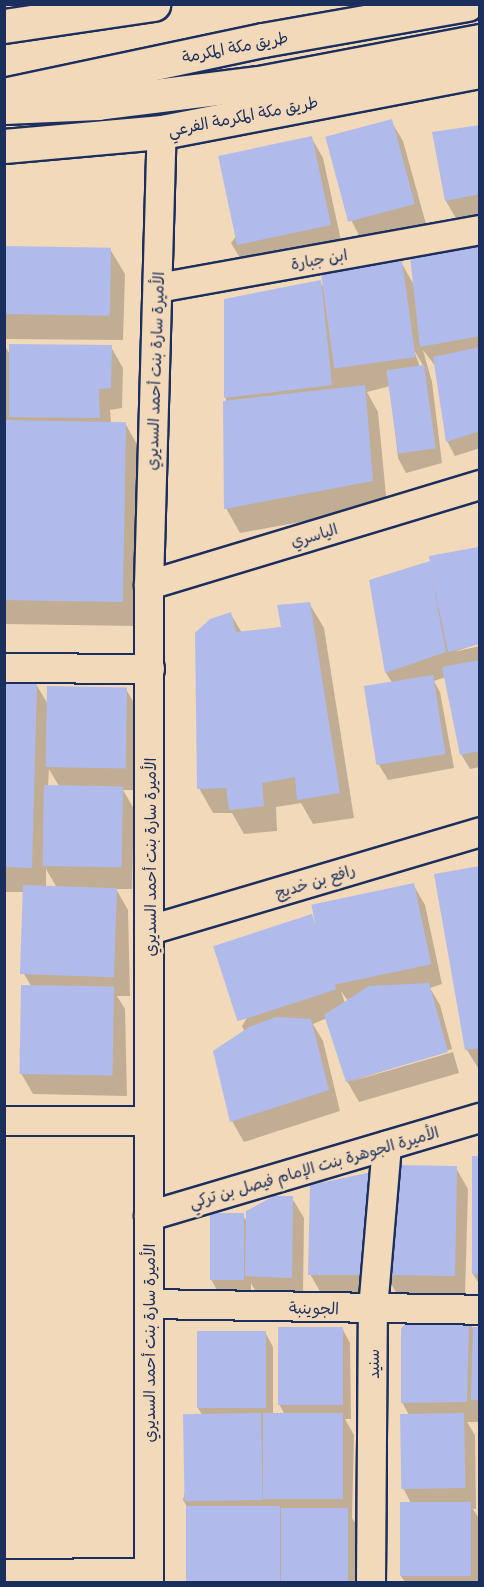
<!DOCTYPE html>
<html>
<head>
<meta charset="utf-8">
<style>
	body { margin:0 }
	#map { position:relative; width:484px; height:1587px; overflow:hidden; background:#f2d9b9; font-family:Delius,"Playpen Sans Arabic",sans-serif }
	div>[style] { position:absolute }
	.shadow>* { inset:0; background:#0003 }
	.building>* { inset:0; background:#b1bbeb; transform-origin:0 0 }
	.roads { filter:drop-shadow(2px 0 #1b2f5e) drop-shadow(-2px 0 #1b2f5e) drop-shadow(0 2px #1b2f5e) drop-shadow(0 -2px #1b2f5e) }
	.minor>* { height:28px; margin:-14px; padding:0 14px; transform-origin:14px; border-radius:14px; background:#f2d9b9 }
	.major>* { height:33px; margin:-16.5px; padding:0 16.5px; transform-origin:16.5px; border-radius:16.5px; background:#f2d9b9 }
	.highway>* { height:33px; margin:-16.5px; padding:0 16.5px; transform-origin:16.5px; border-radius:16.5px; background:#f2d9b9 }
	span { translate:-50% -50%; white-space:nowrap; text-align:center; line-height:1.15; -webkit-text-stroke:5px #f2d9b9; paint-order:stroke }
	.street-label { font-size:16px; color:#1b2f5e }
	.frame { position:absolute; inset:0; border:6px solid #1b2f5e; pointer-events:none }
</style>
</head>
<body>
<div id="map">
	<div class="shadow">
		<i style="clip-path:polygon(391px 121px,403px 141px,426px 224px,362px 241px,351px 220px)"></i>
		<i style="clip-path:polygon(480px 126px,480px 217px,458px 222px,446px 201px,434px 133px)"></i>
		<i style="clip-path:polygon(311px 137px,323px 158px,342px 245px,243px 263px,231px 243px)"></i>
		<i style="clip-path:polygon(4px 247px,110px 249px,125px 274px,123px 340px,4px 339px)"></i>
		<i style="clip-path:polygon(evenodd,480px 248px,480px 448px,455px 456px,447px 441px,436px 367px,423px 350px,432px 382px,442px 463px,406px 473px,398px 458px,390px 386px,367px 392px,378px 412px,387px 506px,240px 533px,226px 508px,226px 397px,320px 282px,325px 290px,401px 262px,415px 287px,480px 248px,414px 350px,424px 367px,420px 367px,414px 350px)"></i>
		<i style="clip-path:polygon(5px 346px,11px 356px,111px 347px,123px 368px,122px 408px,110px 410px,111px 423px,125px 423px,139px 448px,138px 626px,4px 624px)"></i>
		<i style="clip-path:polygon(478px 548px,480px 643px,454px 652px,480px 646px,480px 767px,470px 769px,461px 754px,446px 677px,434px 681px,440px 692px,454px 768px,388px 780px,379px 765px,393px 684px,386px 673px,371px 581px)"></i>
		<i style="clip-path:polygon(309px 603px,324px 628px,354px 818px,313px 824px,301px 803px,276px 807px,277px 831px,244px 834px,232px 813px,213px 813px,199px 788px,230px 613px,242px 633px,283px 628px)"></i>
		<i style="clip-path:polygon(evenodd,4px 683px,36px 684px,49px 706px,126px 689px,138px 710px,135px 790px,123px 790px,134px 809px,132px 889px,116px 889px,128px 910px,130px 996px,117px 996px,125px 1009px,127px 1096px,33px 1094px,21px 1073px,31px 986px,24px 974px,24px 892px,4px 892px,4px 683px,49px 769px,59px 786px,48px 786px,49px 769px,4px 683px,46px 869px,57px 888px,46px 887px,46px 869px)"></i>
		<i style="clip-path:polygon(480px 867px,480px 1071px,467px 1050px)"></i>
		<i style="clip-path:polygon(evenodd,413px 884px,425px 905px,442px 984px,430px 988px,440px 1005px,452px 1049px,349px 1082px,453px 1052px,459px 1073px,359px 1102px,347px 1081px,327px 1018px,313px 1024px,323px 1041px,340px 1111px,244px 1142px,232px 1121px,245px 1032px,242px 1026px,311px 916px,319px 930px,413px 884px,341px 991px,348px 1001px,345px 1003px,341px 991px)"></i>
		<i style="clip-path:polygon(480px 1158px,480px 1285px,473px 1274px)"></i>
		<i style="clip-path:polygon(456px 1168px,468px 1189px,465px 1296px,398px 1296px,385px 1273px,384px 1295px,322px 1295px,310px 1274px)"></i>
		<i style="clip-path:polygon(292px 1198px,304px 1218px,303px 1298px,258px 1296px,251px 1283px,251px 1294px,219px 1294px,211px 1279px,243px 1215px,247px 1222px)"></i>
		<i style="clip-path:polygon(468px 1320px,473px 1328px,480px 1328px,478px 1422px,467px 1422px,475px 1435px,476px 1509px,473px 1509px,480px 1520px,480px 1582px,405px 1582px,401px 1576px,411px 1503px,403px 1488px,409px 1415px,402px 1402px)"></i>
		<i style="clip-path:polygon(342px 1328px,350px 1343px,351px 1419px,345px 1419px,354px 1435px,352px 1518px,360px 1530px,359px 1582px,188px 1582px,188px 1508px,183px 1500px,202px 1415px,198px 1408px,265px 1332px,273px 1347px,273px 1415px,285px 1415px,279px 1404px)"></i>
	</div>
	<div class="building">
		<i style="left:392px;top:119px;width:88px;height:69px;rotate:75deg"></i>
		<i style="clip-path:polygon(480px 125px,480px 194px,445px 201px,432px 132px)"></i>
		<i style="left:312px;top:136px;width:91px;height:96px;rotate:78deg"></i>
		<i style="left:4px;top:246px;width:107px;height:68px;rotate:1deg"></i>
		<i style="clip-path:polygon(480px 246px,480px 336px,420px 347px,410px 256px)"></i>
		<i style="left:402px;top:261px;width:97px;height:82px;rotate:82deg"></i>
		<i style="clip-path:polygon(321px 280px,332px 385px,224px 398px,224px 299px)"></i>
		<i style="clip-path:polygon(9px 344px,112px 345px,111px 388px,99px 389px,100px 418px,9px 417px)"></i>
		<i style="clip-path:polygon(480px 347px,480px 431px,446px 442px,433px 357px)"></i>
		<i style="left:424px;top:365px;width:84px;height:38px;rotate:82deg"></i>
		<i style="clip-path:polygon(365px 385px,373px 481px,224px 509px,223px 401px)"></i>
		<i style="left:4px;top:420px;width:122px;height:180px;rotate:1deg"></i>
		<i style="clip-path:polygon(478px 547px,480px 644px,448px 652px,432px 577px,446px 652px,385px 673px,369px 580px,430px 561px,429px 556px)"></i>
		<i style="clip-path:polygon(310px 602px,340px 793px,297px 800px,295px 777px,262px 783px,264px 806px,229px 810px,226px 788px,197px 789px,195px 633px,210px 619px,231px 612px,236px 632px,281px 627px,277px 605px)"></i>
		<i style="clip-path:polygon(480px 660px,480px 751px,460px 755px,442px 667px)"></i>
		<i style="left:433px;top:675px;width:80px;height:70px;rotate:81deg"></i>
		<i style="clip-path:polygon(4px 682px,37px 683px,32px 868px,4px 867px)"></i>
		<i style="left:47px;top:686px;width:80px;height:81px;rotate:1deg"></i>
		<i style="left:44px;top:785px;width:79px;height:81px;rotate:1deg"></i>
		<i style="clip-path:polygon(480px 866px,480px 1048px,465px 1050px,434px 874px)"></i>
		<i style="left:414px;top:883px;width:83px;height:105px;rotate:78deg"></i>
		<i style="left:23px;top:885px;width:94px;height:89px;rotate:2deg"></i>
		<i style="left:312px;top:914px;width:79px;height:104px;rotate:72deg"></i>
		<i style="clip-path:polygon(429px 983px,448px 1052px,346px 1082px,324px 1015px,369px 986px)"></i>
		<i style="left:21px;top:985px;width:93px;height:89px;rotate:1deg"></i>
		<i style="clip-path:polygon(276px 1017px,311px 1019px,329px 1090px,230px 1122px,213px 1051px,249px 1027px)"></i>
		<i style="left:480px;top:1156px;width:118px;height:8px;rotate:90deg"></i>
		<i style="left:393px;top:1165px;width:64px;height:110px;rotate:1deg"></i>
		<i style="clip-path:polygon(377px 1171px,373px 1275px,308px 1275px,310px 1185px)"></i>
		<i style="clip-path:polygon(274px 1196px,293px 1196px,292px 1278px,245px 1276px,246px 1211px)"></i>
		<i style="left:210px;top:1213px;width:34px;height:67px"></i>
		<i style="clip-path:polygon(409px 1318px,469px 1319px,467px 1402px,401px 1403px,401px 1329px)"></i>
		<i style="left:343px;top:1327px;width:78px;height:65px;rotate:90deg"></i>
		<i style="clip-path:polygon(473px 1327px,480px 1327px,480px 1400px,471px 1400px)"></i>
		<i style="left:197px;top:1331px;width:69px;height:77px"></i>
		<i style="left:261px;top:1413px;width:87px;height:78px;rotate:89deg"></i>
		<i style="left:263px;top:1413px;width:80px;height:86px"></i>
		<i style="left:464px;top:1413px;width:75px;height:64px;rotate:89deg"></i>
		<i style="left:400px;top:1502px;width:71px;height:74px"></i>
		<i style="left:280px;top:1506px;width:76px;height:94px;rotate:90deg"></i>
		<i style="left:281px;top:1508px;width:67px;height:74px"></i>
	</div>
	<div class="roads">
		<div class="minor">
			<i style="left:158px;top:288px;width:327px;rotate:-10.2deg"></i>
			<i style="left:149px;top:585px;width:346px;rotate:-16.8deg"></i>
			<i style="left:4px;top:668px;width:146px;rotate:0.4deg"></i>
			<i style="left:150px;top:930px;width:344px;rotate:-16.5deg"></i>
			<i style="left:4px;top:1121px;width:145px"></i>
			<i style="left:149px;top:1216px;width:345px;rotate:-16.5deg"></i>
			<i style="left:149px;top:1304px;width:331px;rotate:1deg"></i>
			<i style="left:4px;top:1574px;width:145px;rotate:-0.4deg"></i>
			<i style="left:149px;top:1582px;width:997px;rotate:-90deg"></i>
			<i style="left:149px;top:585px;width:453px;rotate:-88.4deg"></i>
			<i style="left:371px;top:1582px;width:273px;rotate:-89.6deg"></i>
			<i style="left:373px;top:1309px;width:164px;rotate:-85.1deg"></i>
		</div>
		<div class="major">
			<i style="left:4px;top:107px;width:94px;rotate:-2.4deg"></i>
			<i style="left:98px;top:103px;width:162px;rotate:-7.1deg"></i>
			<i style="left:259px;top:83px;width:225px;rotate:-10.8deg"></i>
			<i style="left:4px;top:146px;width:159px;rotate:-5.1deg"></i>
			<i style="left:162px;top:132px;width:324px;rotate:-10.9deg"></i>
		</div>
		<div class="highway">
			<i style="left:4px;top:26px;width:151px;rotate:-8.4deg"></i>
			<i style="left:4px;top:95px;width:265px;rotate:-12deg"></i>
			<i style="left:263px;top:40px;width:207px;rotate:-10deg"></i>
		</div>
	</div>
	<div class="street-label">
		<span style="left:235px;top:47px;rotate:-11deg">طريق مكة المكرمة</span>
		<span style="left:243px;top:116px;rotate:-11deg">طريق مكة المكرمة الفرعي</span>
		<span style="left:319px;top:259px;rotate:-10deg">ابن جبارة</span>
		<span style="left:155px;top:371px;rotate:-88deg">الأميرة سارة بنت أحمد السديري</span>
		<span style="left:314px;top:535px;rotate:-17deg">الياسري</span>
		<span style="left:150px;top:857px;rotate:-90deg">الأميرة سارة بنت أحمد السديري</span>
		<span style="left:315px;top:881px;rotate:-17deg">رافع بن خديج</span>
		<span style="left:314px;top:1167px;rotate:-16deg">الأميرة الجوهرة بنت الإمام فيصل بن تركي</span>
		<span style="left:314px;top:1308px;rotate:1deg">الجوينبة</span>
		<span style="left:149px;top:1343px;rotate:-90deg">الأميرة سارة بنت أحمد السديري</span>
		<span style="left:373px;top:1364px;rotate:-90deg">سنيد</span>
	</div>
	<div class="frame"></div>
</div>
</body>
</html>
